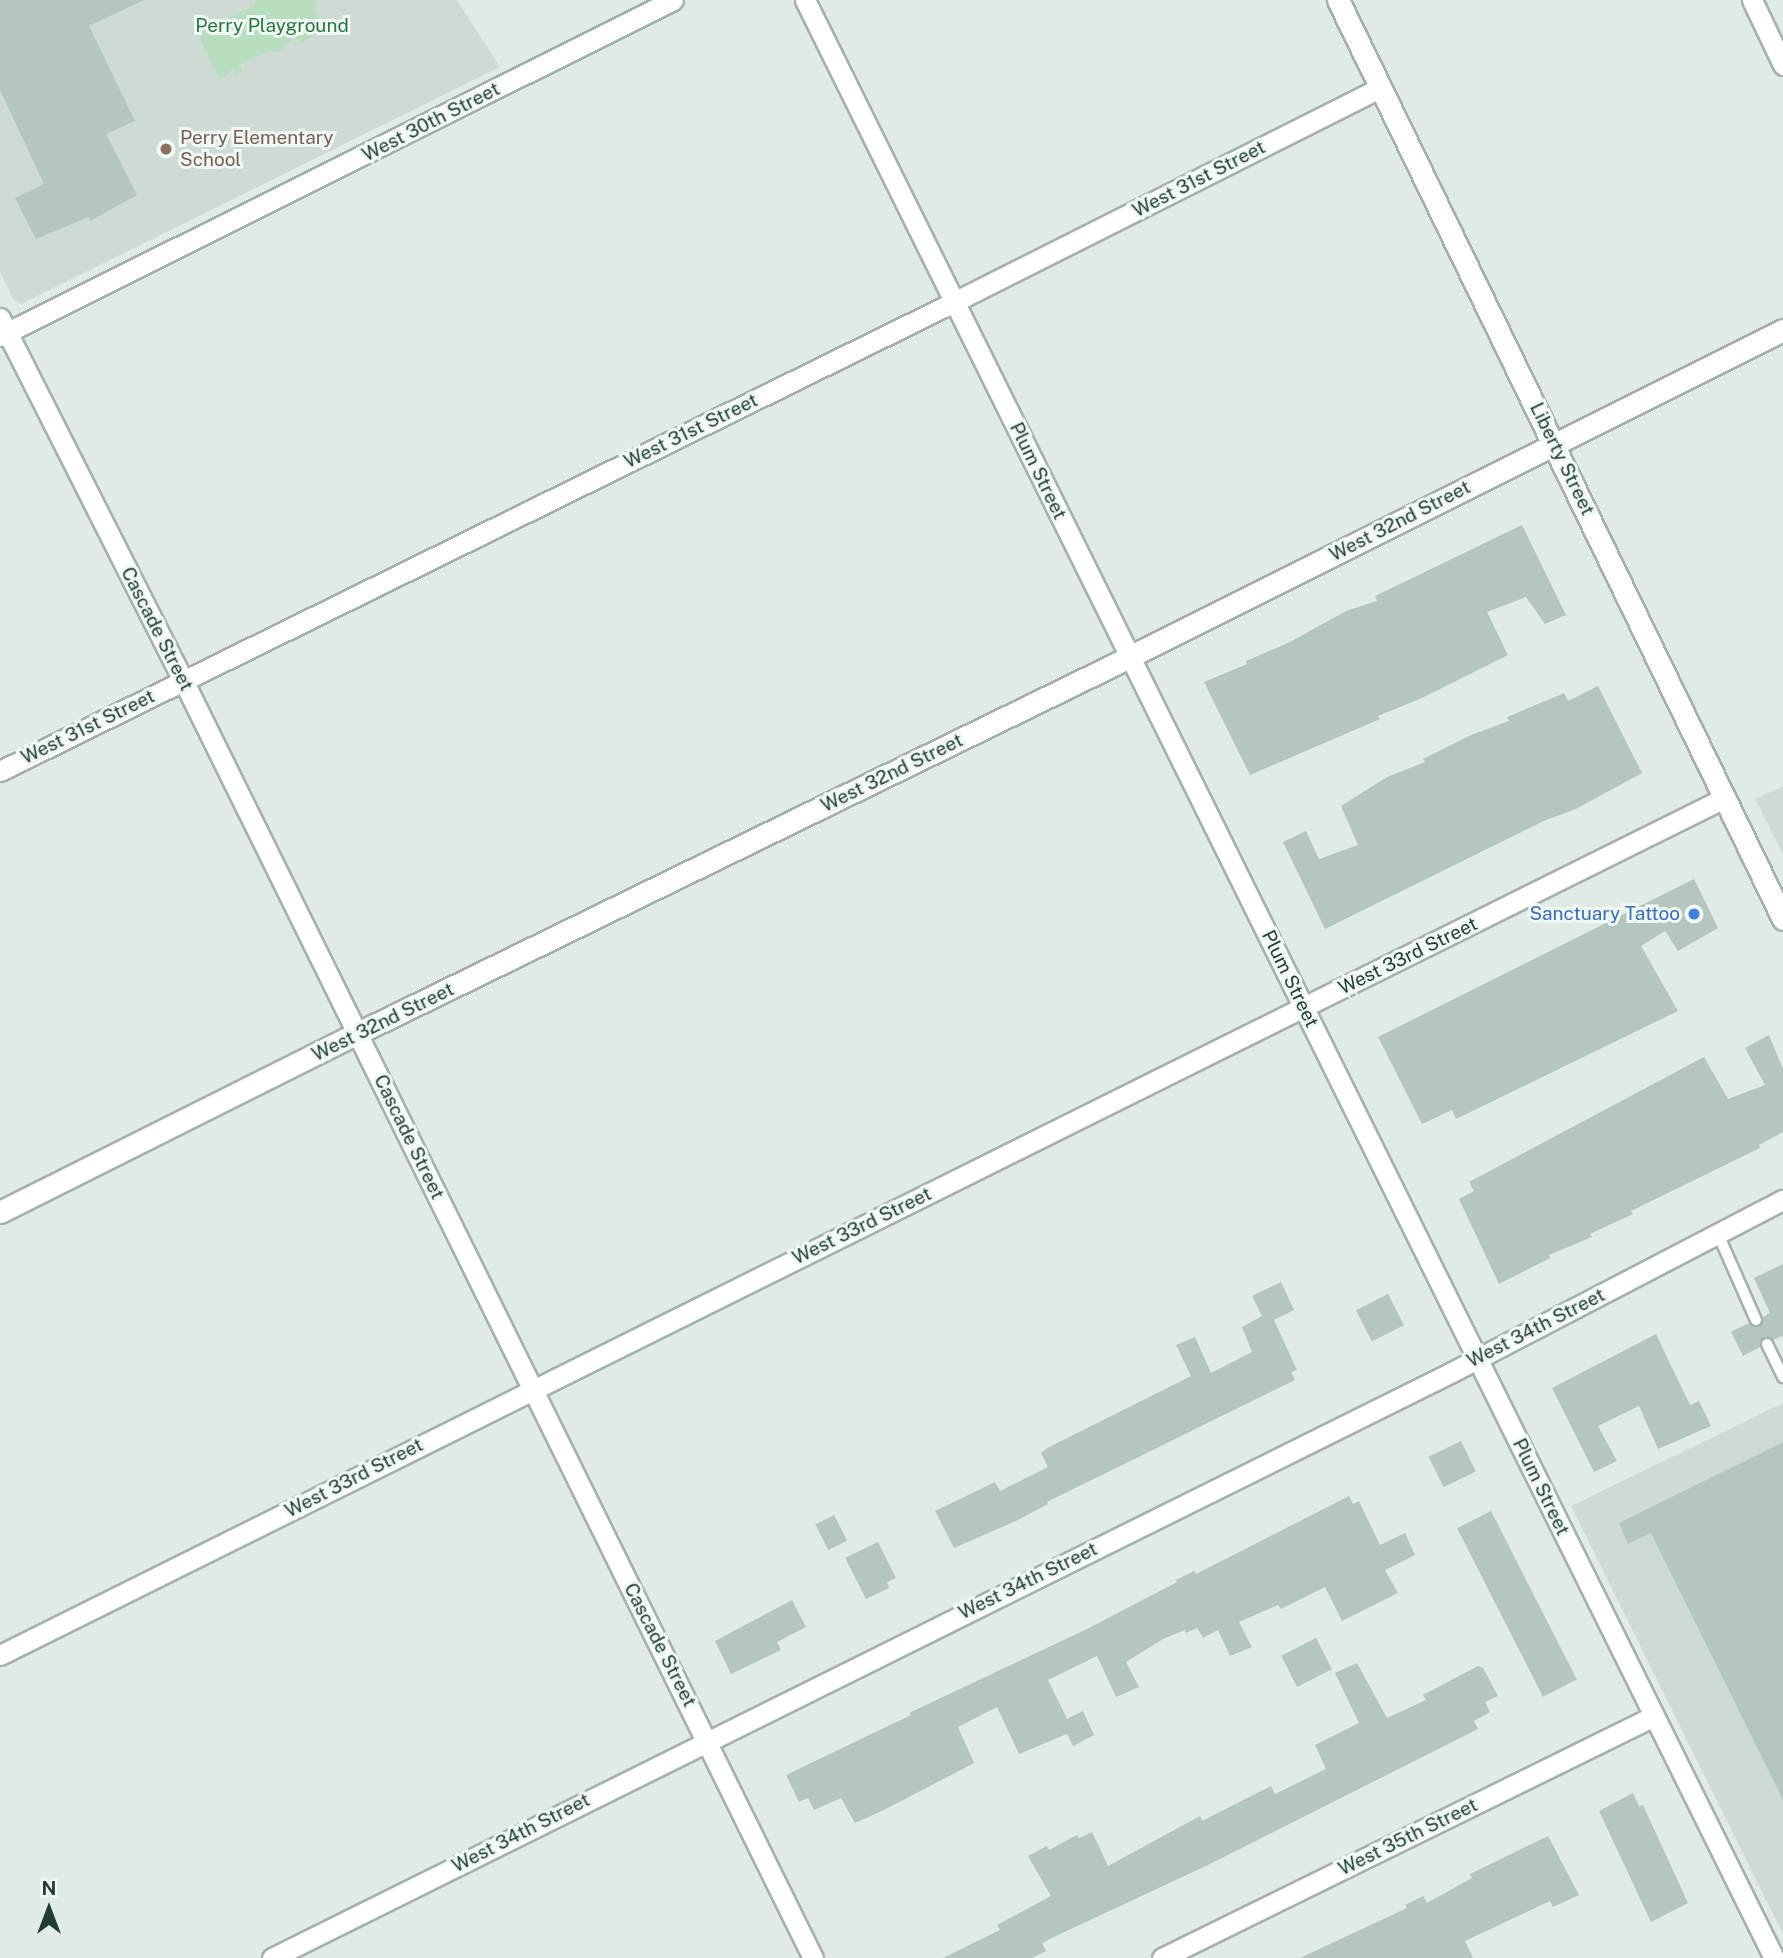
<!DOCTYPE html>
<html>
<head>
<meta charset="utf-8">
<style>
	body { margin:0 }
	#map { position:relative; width:1783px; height:1958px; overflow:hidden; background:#e0ebe5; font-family:"Public Sans",sans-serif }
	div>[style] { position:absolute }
	.built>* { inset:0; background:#cedbd4 }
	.green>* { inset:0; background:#b7debf }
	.building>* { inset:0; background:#b5c6be; transform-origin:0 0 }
	.roads { filter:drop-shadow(2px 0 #a3b3ac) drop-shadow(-2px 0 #a3b3ac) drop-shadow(0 2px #a3b3ac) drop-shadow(0 -2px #a3b3ac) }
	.lane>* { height:10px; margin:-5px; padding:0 5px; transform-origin:5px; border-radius:5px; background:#fff }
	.street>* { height:19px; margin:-9.5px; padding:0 9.5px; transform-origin:9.5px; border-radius:9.5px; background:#fff }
	.secondary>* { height:21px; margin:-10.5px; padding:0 10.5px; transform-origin:10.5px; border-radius:10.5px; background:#fff }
	.dots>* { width:19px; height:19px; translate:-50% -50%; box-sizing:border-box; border:4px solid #f0f8f4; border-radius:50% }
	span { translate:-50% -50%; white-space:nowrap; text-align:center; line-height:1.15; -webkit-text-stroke:6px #f0f8f4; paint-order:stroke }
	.park-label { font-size:19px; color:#287541 }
	.street-label { font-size:19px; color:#203c33 }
	.education-label { font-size:19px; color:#785e54 }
	.left { translate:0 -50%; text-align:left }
	.shop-label { font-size:19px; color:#366cbe }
	.right { translate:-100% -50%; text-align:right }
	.north { position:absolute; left:14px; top:1874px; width:70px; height:70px; -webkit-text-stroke:5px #f0f8f4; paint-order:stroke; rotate:0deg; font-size:19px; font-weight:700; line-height:28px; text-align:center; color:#203c33 }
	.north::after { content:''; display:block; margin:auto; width:24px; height:32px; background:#203c33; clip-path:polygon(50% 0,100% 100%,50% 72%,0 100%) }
</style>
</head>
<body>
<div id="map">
	<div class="built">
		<i style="clip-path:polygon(0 0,457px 0,500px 67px,21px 304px,13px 299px,0 272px)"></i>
		<i style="clip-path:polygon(1783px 786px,1783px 855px,1755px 799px)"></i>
		<i style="clip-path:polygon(1783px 1403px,1783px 1934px,1571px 1506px)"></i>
	</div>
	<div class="green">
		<i style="clip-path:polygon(255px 0,316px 0,315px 11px,324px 29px,302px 42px,295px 37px,278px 52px,268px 51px,240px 64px,242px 71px,236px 74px,233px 68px,226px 77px,218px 77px,194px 25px,203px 17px,219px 23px,255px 5px)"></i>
	</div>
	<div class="building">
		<i style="clip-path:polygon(0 0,144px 0,89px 26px,135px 121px,106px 134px,137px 195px,90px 221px,89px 217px,36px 239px,15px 198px,44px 184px,0 90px)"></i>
		<i style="clip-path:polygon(1522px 525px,1566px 615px,1545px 624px,1526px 597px,1487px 612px,1508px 655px,1422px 698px,1378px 716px,1380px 719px,1250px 775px,1204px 682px,1247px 664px,1246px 661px,1290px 642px,1346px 611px,1377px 601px,1375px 596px)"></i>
		<i style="clip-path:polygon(1598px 686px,1642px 773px,1576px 809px,1546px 820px,1325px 929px,1283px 842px,1306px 831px,1319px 859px,1358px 845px,1341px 806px,1387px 777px,1425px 762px,1423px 759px,1471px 735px,1509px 721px,1507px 717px,1564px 693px,1568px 701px)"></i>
		<i style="clip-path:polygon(1694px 879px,1718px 928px,1678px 951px,1665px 931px,1641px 946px,1678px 1011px,1456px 1119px,1452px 1110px,1422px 1124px,1378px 1037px)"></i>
		<i style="clip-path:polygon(1769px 1035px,1783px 1069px,1783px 1132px,1759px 1145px,1760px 1148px,1631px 1211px,1633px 1214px,1590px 1234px,1592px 1237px,1549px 1255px,1550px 1258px,1499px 1284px,1459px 1199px,1474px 1191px,1469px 1182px,1704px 1057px,1728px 1099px,1765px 1085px,1745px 1048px)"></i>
		<i style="clip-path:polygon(1783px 1264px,1783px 1339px,1782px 1336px,1773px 1340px,1764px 1337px,1760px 1347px,1743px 1356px,1731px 1332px,1749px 1323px,1760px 1326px,1763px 1317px,1770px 1313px,1754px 1278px)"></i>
		<i style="clip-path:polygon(1281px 1282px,1294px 1310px,1274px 1320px,1297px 1370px,1291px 1372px,1295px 1380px,1047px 1502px,1048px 1504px,1016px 1521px,954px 1548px,935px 1511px,995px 1482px,1000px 1491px,1048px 1467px,1041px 1453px,1047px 1448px,1191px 1376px,1176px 1345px,1195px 1337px,1211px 1373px,1252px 1352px,1242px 1327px,1262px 1316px,1252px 1296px)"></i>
		<i style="left:1388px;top:1294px;width:35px;height:36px;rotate:63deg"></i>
		<i style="clip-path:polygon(1656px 1334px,1690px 1405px,1699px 1401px,1711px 1426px,1658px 1449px,1639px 1406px,1598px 1426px,1617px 1461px,1594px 1472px,1552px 1388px)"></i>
		<i style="left:1461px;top:1441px;width:34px;height:36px;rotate:64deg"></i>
		<i style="clip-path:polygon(1783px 1442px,1783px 1800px,1651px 1533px,1628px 1544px,1619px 1523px)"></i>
		<i style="clip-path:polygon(1349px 1496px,1353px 1504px,1359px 1501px,1380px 1545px,1405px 1533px,1415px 1555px,1385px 1570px,1398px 1593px,1342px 1621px,1325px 1587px,1281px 1609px,1278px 1605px,1239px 1622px,1252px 1647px,1230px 1656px,1218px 1630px,1203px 1638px,1197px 1628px,1186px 1633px,1185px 1630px,1163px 1639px,1126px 1662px,1139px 1687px,1116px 1697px,1097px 1656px,1048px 1680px,1067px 1719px,1083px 1711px,1094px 1735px,1073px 1746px,1067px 1734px,1019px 1754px,997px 1707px,958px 1727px,974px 1763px,884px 1810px,855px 1823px,841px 1798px,814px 1810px,808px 1798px,799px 1802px,786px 1775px,911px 1715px,909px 1713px,1089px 1628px,1177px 1582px,1176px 1580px,1194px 1571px,1196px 1574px)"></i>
		<i style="left:1491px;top:1511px;width:189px;height:38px;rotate:63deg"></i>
		<i style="left:834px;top:1515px;width:29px;height:21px;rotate:63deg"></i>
		<i style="clip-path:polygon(878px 1542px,896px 1578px,887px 1582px,889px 1588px,866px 1599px,845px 1558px)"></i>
		<i style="clip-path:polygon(792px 1600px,806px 1627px,777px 1642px,781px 1650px,731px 1674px,715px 1641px)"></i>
		<i style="left:1316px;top:1638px;width:35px;height:39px;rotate:63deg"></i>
		<i style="clip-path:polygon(1357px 1663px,1387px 1718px,1426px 1700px,1423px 1695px,1478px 1666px,1483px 1668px,1498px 1696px,1485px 1702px,1490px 1712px,1474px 1721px,1478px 1729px,1208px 1865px,1058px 1935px,1042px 1943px,1046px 1951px,1032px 1958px,943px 1958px,1000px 1930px,997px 1925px,1051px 1896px,1028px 1856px,1047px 1846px,1049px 1850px,1077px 1835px,1079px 1838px,1092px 1832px,1108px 1866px,1200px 1816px,1202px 1821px,1271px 1786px,1275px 1794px,1326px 1769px,1315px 1745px,1359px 1723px,1335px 1673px)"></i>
		<i style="clip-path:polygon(1633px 1793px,1639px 1806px,1643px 1805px,1688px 1903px,1651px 1922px,1599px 1811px)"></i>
		<i style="clip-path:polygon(1548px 1836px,1579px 1895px,1553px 1907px,1550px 1901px,1465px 1941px,1473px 1958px,1300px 1958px,1407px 1908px,1405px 1905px,1423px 1896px,1427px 1903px,1472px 1878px,1470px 1874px)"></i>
	</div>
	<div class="roads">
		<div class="lane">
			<i style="left:1718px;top:1234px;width:94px;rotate:66.2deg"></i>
			<i style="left:1767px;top:1344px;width:37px;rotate:64deg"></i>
		</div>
		<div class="street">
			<i style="left:805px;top:0;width:2185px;rotate:63.67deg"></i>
			<i style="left:1752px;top:0;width:72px;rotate:64.5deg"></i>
			<i style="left:0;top:318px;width:406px;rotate:63.2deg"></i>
			<i style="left:183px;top:680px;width:1425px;rotate:63.76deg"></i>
			<i style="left:0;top:336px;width:752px;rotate:-26.53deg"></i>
			<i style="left:0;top:771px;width:1063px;rotate:-26.18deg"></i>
			<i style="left:954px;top:302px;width:478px;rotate:-26.7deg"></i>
			<i style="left:0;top:1655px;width:1925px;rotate:-26.43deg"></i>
			<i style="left:272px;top:1958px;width:1317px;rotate:-26.41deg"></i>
			<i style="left:1452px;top:1372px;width:373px;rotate:-27.5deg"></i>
			<i style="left:1162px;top:1958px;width:548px;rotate:-26.19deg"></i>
		</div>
		<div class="secondary">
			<i style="left:1338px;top:0;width:1021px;rotate:64.16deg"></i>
			<i style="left:0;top:1212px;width:400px;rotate:-26.6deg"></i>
			<i style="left:358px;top:1033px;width:831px;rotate:-25.98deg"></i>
			<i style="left:1105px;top:669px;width:758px;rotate:-26.57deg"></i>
		</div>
	</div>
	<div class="dots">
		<i style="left:166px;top:149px;background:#8d6e63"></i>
		<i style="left:1694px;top:914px;background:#3f7fe0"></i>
	</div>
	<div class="park-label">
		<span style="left:272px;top:26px">Perry Playground</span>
	</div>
	<div class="street-label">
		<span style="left:431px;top:122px;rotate:-27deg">West 30th Street</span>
		<span style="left:1199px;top:179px;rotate:-27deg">West 31st Street</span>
		<span style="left:691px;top:431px;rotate:-26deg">West 31st Street</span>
		<span style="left:1562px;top:459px;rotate:64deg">Liberty Street</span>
		<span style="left:1038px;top:471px;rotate:64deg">Plum Street</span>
		<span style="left:1400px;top:521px;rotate:-27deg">West 32nd Street</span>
		<span style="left:157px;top:629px;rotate:63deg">Cascade Street</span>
		<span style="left:88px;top:727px;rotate:-26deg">West 31st Street</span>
		<span style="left:892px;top:773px;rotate:-26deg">West 32nd Street</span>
		<span style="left:1408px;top:956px;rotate:-26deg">West 33rd Street</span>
		<span style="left:1290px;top:979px;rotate:64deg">Plum Street</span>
		<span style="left:383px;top:1022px;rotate:-26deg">West 32nd Street</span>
		<span style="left:409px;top:1137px;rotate:64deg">Cascade Street</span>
		<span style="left:862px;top:1226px;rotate:-26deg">West 33rd Street</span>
		<span style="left:1536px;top:1328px;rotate:-27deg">West 34th Street</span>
		<span style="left:354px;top:1478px;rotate:-27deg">West 33rd Street</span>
		<span style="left:1541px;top:1487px;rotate:64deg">Plum Street</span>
		<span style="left:1028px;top:1581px;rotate:-26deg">West 34th Street</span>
		<span style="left:660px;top:1645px;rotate:63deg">Cascade Street</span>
		<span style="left:521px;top:1833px;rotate:-27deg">West 34th Street</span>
		<span style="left:1408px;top:1837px;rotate:-26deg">West 35th Street</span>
	</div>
	<div class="education-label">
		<span class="left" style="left:180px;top:149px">Perry Elementary<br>School</span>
	</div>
	<div class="shop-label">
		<span class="right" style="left:1680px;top:914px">Sanctuary Tattoo</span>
	</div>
	<div class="north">N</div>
</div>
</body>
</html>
